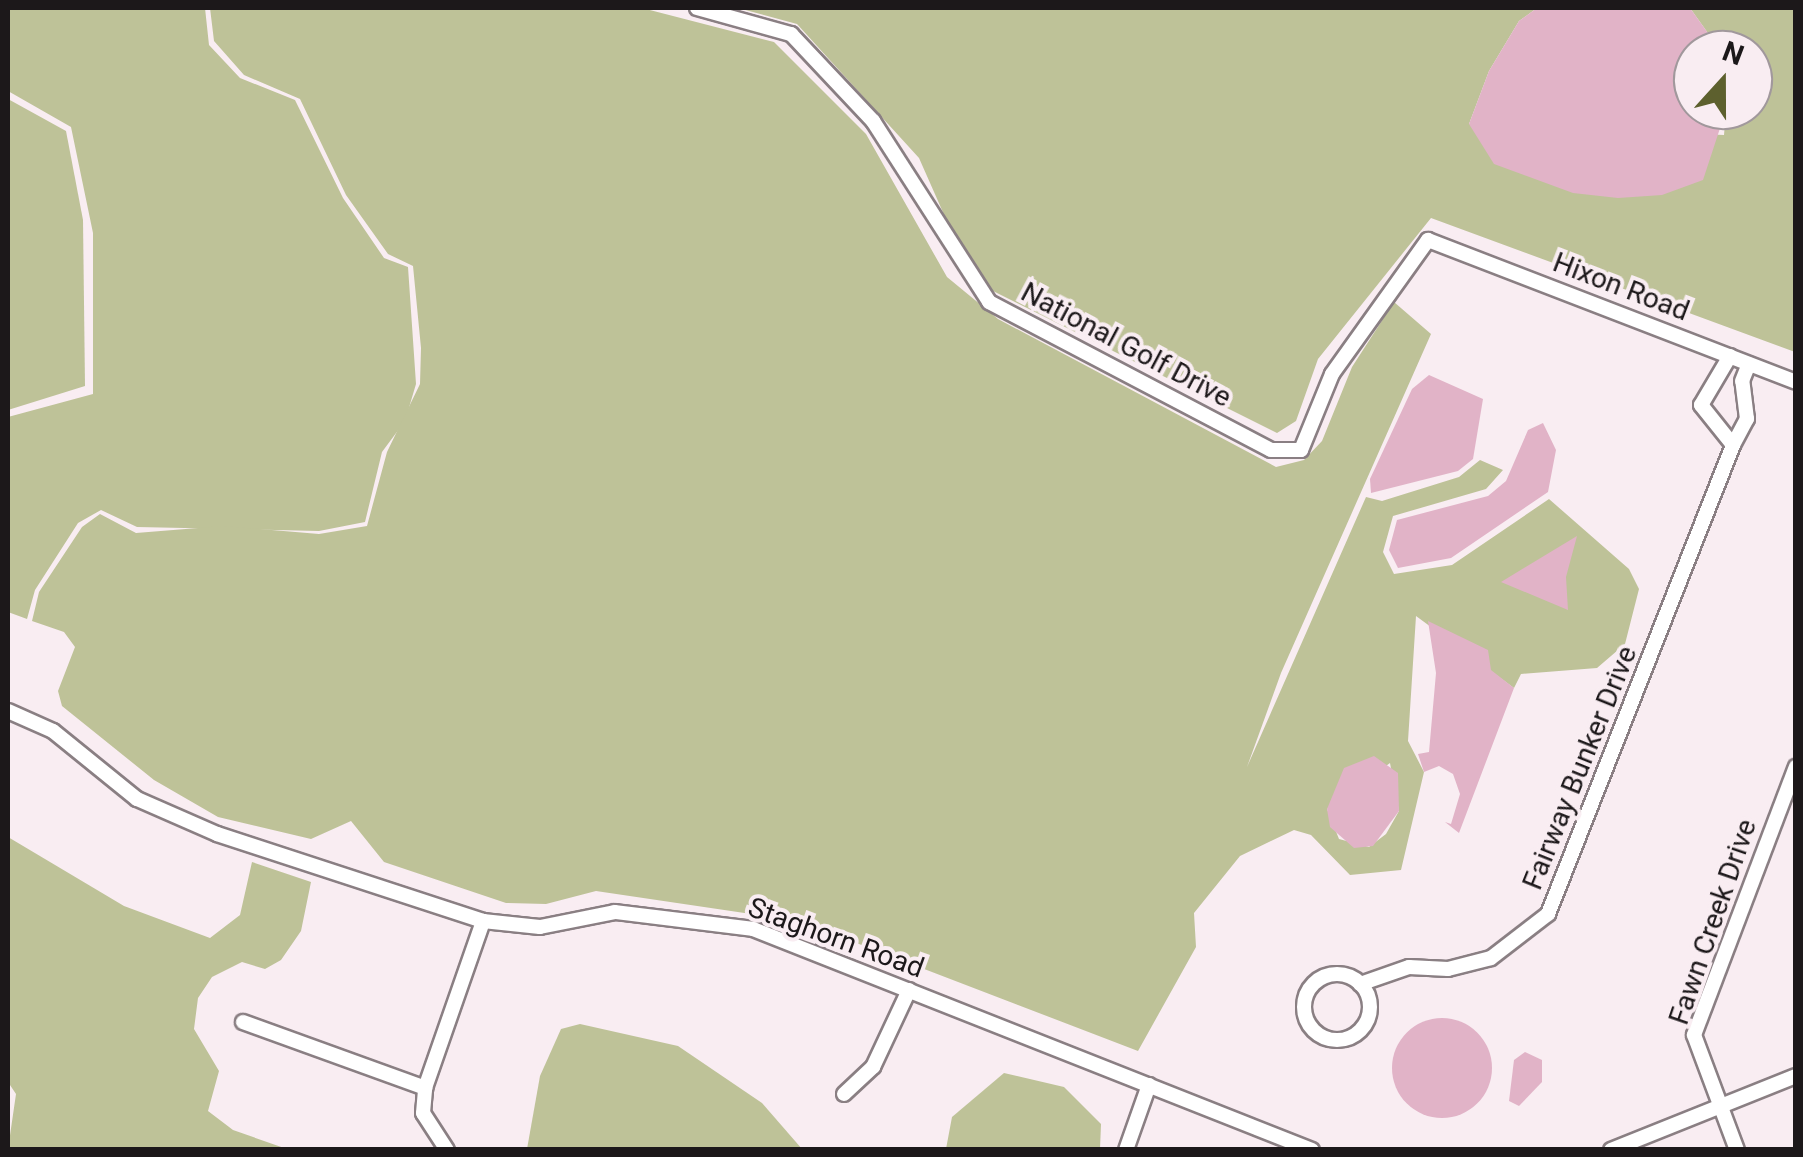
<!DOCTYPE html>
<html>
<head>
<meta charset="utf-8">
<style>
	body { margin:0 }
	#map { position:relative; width:1803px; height:1157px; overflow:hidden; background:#f9edf2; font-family:Roboto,sans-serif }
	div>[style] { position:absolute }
	.green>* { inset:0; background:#bec298 }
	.water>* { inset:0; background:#e1b3c7 }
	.round { border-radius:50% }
	.roads { filter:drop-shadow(2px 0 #8a7f83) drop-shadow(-2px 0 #8a7f83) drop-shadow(0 2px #8a7f83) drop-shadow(0 -2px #8a7f83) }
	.minor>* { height:14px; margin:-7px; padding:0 7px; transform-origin:7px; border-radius:7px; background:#fff }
	.minor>.ring { margin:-7px; padding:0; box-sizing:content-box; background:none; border:14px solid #fff; border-radius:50% }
	span { translate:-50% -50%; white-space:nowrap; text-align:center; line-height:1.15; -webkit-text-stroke:8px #f9edf2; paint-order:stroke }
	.street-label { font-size:28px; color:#1c181a }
	.frame { position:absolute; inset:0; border:10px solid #1c181a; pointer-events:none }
	.north { position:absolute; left:1673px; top:30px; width:100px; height:100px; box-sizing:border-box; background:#f9edf2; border:2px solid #a1989c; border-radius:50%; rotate:21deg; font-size:28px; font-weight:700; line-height:40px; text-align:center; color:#1c181a }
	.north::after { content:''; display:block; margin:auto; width:35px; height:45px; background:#5d602e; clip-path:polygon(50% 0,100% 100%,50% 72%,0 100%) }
</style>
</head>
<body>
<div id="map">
	<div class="green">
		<i style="clip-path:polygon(8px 8px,205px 8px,209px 45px,240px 78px,295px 100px,343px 198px,384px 258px,408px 267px,416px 384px,405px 421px,382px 452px,365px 522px,319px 531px,137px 527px,101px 510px,78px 523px,35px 590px,27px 619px,8px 612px,8px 417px,93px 394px,93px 233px,71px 127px,8px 91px)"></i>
		<i style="clip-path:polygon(evenodd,210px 8px,642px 8px,774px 42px,866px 134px,947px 277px,998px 319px,1276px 467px,1304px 460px,1322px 441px,1352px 367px,1394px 302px,1431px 334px,1281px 673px,1247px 767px,1366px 497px,1382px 501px,1459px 477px,1480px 460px,1503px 470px,1486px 489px,1393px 516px,1383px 552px,1394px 574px,1452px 565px,1549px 499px,1629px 569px,1639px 589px,1625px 644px,1597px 668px,1521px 674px,1514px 688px,1416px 616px,1408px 741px,1424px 772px,1401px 870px,1350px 875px,1311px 835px,1294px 830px,1240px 856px,1194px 913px,1196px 947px,1138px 1051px,859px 944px,758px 915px,596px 891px,546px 904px,506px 903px,384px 862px,351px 821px,311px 839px,218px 817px,154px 780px,62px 706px,58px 691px,75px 647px,64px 632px,32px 621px,39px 592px,82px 527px,100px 514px,136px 533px,223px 526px,319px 534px,367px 526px,387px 452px,420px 384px,421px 348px,413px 266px,388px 254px,346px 195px,300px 99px,244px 75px,214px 41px,210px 8px,1390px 763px,1399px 811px,1386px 834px,1369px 847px,1339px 839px,1327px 809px,1390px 763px)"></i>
		<i style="clip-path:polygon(738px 8px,1537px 8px,1519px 21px,1489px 71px,1469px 124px,1724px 135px,1726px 110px,1753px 110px,1753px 50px,1720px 50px,1690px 8px,1795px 8px,1795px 352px,1431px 218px,1318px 359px,1296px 421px,1277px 433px,993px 291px,957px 244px,919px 158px,797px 24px)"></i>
		<i style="clip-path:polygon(8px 99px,66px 131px,83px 220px,85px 386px,8px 410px)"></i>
		<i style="clip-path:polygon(8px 837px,124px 906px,210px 938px,240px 915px,252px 862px,311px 882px,301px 931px,281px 960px,265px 969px,242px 962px,212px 977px,198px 998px,194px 1029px,219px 1071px,208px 1111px,233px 1130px,287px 1149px,8px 1149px,16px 1094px,8px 1082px)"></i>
		<i style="clip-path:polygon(580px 1024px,678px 1046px,762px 1103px,802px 1149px,527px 1149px,540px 1076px,561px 1029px)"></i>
		<i style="clip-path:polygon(1004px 1073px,1064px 1087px,1101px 1124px,1100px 1149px,946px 1149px,952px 1117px)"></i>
	</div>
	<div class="water">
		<i style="clip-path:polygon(1537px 8px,1690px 8px,1720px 50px,1693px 50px,1693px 110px,1726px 110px,1703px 180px,1662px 195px,1618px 198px,1573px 193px,1494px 164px,1469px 124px,1489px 71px,1519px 21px)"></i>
		<i style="clip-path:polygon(1429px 375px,1483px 399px,1473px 459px,1458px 471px,1371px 493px,1370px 479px,1412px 389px)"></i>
		<i style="clip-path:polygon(1543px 423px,1556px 450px,1548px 492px,1451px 558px,1398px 568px,1389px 550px,1397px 520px,1488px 496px,1506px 481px,1528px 430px)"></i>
		<i style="clip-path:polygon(1577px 536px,1566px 577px,1568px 610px,1501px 582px)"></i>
		<i style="clip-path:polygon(1428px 621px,1488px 650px,1491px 670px,1514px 688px,1459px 833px,1445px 822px,1451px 824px,1460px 794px,1453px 774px,1439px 766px,1424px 772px,1418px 754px,1429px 752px,1436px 673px)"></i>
		<i style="clip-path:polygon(1374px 756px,1398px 773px,1399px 811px,1373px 846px,1354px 848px,1330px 827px,1327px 809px,1344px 768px)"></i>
		<i class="round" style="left:1392px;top:1018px;width:100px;height:100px"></i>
		<i style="clip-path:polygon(1525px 1052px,1542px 1060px,1542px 1082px,1519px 1106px,1509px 1101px,1514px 1060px)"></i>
	</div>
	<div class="roads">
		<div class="minor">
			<i style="left:697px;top:8px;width:98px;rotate:15.5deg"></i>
			<i style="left:791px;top:34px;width:120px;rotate:46.7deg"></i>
			<i style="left:873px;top:121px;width:215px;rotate:57.3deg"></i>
			<i style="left:989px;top:302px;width:318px;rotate:27.7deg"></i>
			<i style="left:1271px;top:450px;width:30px"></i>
			<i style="left:1301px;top:450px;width:82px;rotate:-67.8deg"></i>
			<i style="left:1332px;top:374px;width:165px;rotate:-54.4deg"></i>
			<i style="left:1428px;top:240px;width:394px;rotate:21.1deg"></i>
			<i style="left:1730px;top:356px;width:57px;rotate:120.6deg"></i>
			<i style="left:1701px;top:405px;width:51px;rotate:51.3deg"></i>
			<i style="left:1733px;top:445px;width:30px;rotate:-62deg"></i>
			<i style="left:1747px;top:419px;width:38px;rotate:-97deg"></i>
			<i style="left:1742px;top:381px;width:18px;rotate:-68deg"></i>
			<i style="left:8px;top:711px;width:49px;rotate:24deg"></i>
			<i style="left:53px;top:731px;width:108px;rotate:39deg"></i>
			<i style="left:137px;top:799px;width:87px;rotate:23.6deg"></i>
			<i style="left:217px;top:834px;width:280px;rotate:18.1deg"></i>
			<i style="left:483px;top:921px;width:57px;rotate:6deg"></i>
			<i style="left:540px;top:927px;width:76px;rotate:-11.3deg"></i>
			<i style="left:615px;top:912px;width:139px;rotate:7deg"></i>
			<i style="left:753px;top:929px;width:601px;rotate:21.57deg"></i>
			<i class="ring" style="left:1304px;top:974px;width:52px;height:52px"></i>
			<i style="left:1360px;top:984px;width:52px;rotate:-19.1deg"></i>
			<i style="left:1409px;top:967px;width:39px;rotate:3deg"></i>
			<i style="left:1448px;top:969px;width:44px;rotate:-14.3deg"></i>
			<i style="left:1491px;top:958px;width:72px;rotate:-37.7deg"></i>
			<i style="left:1548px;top:914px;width:504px;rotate:-68.47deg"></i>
			<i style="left:243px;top:1022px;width:194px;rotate:19.9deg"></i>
			<i style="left:844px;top:1094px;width:40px;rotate:-43deg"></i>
			<i style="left:873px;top:1067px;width:85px;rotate:-64.9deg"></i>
			<i style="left:447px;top:1150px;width:44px;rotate:-123deg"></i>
			<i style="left:423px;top:1113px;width:25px;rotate:-85deg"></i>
			<i style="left:425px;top:1088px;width:177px;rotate:-70.8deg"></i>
			<i style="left:1126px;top:1150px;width:69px;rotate:-70.5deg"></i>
			<i style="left:1611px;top:1150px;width:199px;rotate:-21.8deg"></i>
			<i style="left:1737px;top:1150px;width:123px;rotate:-110.5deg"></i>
			<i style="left:1694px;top:1035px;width:287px;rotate:-69.2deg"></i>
		</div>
	</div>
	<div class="street-label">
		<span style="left:1621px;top:287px;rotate:21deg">Hixon Road</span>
		<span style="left:1126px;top:345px;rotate:28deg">National Golf Drive</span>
		<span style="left:1580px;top:768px;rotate:-68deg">Fairway Bunker Drive</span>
		<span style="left:1713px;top:922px;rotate:-71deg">Fawn Creek Drive</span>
		<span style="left:836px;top:938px;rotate:20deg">Staghorn Road</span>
	</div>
	<div class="frame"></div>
	<div class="north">N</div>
</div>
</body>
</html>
